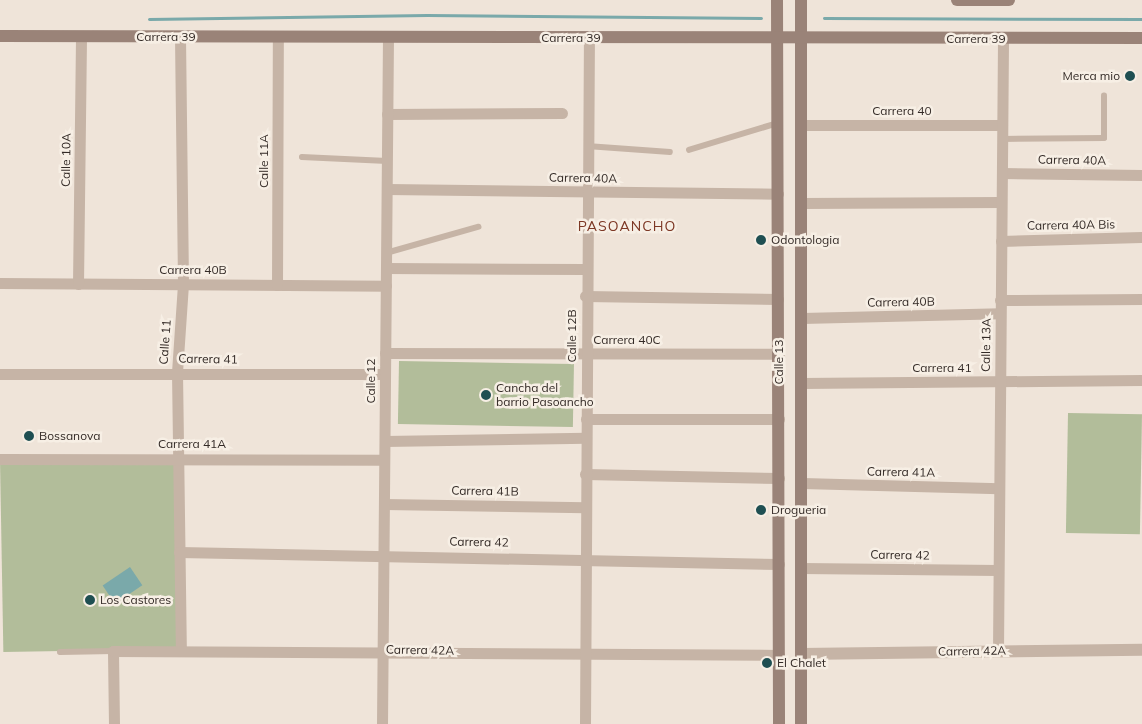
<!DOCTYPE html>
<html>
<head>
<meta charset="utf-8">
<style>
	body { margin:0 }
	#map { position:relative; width:1142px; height:724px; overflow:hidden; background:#efe4d9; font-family:Mulish,sans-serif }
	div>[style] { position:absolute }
	.green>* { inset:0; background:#b2bd9a; transform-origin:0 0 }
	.water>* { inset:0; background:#7aa9aa; transform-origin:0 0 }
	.stream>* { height:3px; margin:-1.5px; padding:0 1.5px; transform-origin:1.5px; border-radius:1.5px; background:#7aa9aa }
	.service>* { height:5.5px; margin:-2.75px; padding:0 2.75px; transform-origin:2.75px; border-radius:2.75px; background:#c6b4a6 }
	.minor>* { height:11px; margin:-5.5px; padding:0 5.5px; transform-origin:5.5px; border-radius:5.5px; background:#c6b4a6 }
	.tertiary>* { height:12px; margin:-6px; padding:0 6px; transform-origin:6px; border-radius:6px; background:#c6b4a6 }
	.secondary>* { height:12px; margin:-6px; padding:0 6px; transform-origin:6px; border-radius:6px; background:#9a8378 }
	.dots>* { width:14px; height:14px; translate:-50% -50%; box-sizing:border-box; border:2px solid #f7efe5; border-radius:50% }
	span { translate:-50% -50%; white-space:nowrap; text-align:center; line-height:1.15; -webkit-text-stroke:5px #f7efe5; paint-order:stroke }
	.street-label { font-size:12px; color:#332a26 }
	.poi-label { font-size:12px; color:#332a26 }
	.right { translate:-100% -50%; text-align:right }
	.left { translate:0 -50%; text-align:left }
	.neighbourhood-label { font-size:14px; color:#7d3825; letter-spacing:1px }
</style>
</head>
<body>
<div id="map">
	<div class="green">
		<i style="left:399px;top:361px;width:175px;height:63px;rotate:1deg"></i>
		<i style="left:1068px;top:413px;width:74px;height:120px;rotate:1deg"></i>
		<i style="left:178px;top:458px;width:191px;height:178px;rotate:89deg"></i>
	</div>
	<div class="water">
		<i style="left:130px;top:567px;width:22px;height:33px;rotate:56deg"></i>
	</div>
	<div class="stream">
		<i style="left:824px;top:18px;width:318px;rotate:0.2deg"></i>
		<i style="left:149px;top:19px;width:278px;rotate:-0.8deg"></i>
		<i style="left:427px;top:15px;width:334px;rotate:0.5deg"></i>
	</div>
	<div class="service">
		<i style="left:1002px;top:139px;width:102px;rotate:-0.6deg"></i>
		<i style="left:1104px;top:138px;width:42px;rotate:-90deg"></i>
		<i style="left:587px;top:146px;width:83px;rotate:4.1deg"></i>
		<i style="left:689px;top:150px;width:93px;rotate:-16.9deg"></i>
		<i style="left:302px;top:157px;width:85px;rotate:2.7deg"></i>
		<i style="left:386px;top:253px;width:96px;rotate:-15.8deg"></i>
		<i style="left:60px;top:652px;width:53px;rotate:-1.1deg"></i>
	</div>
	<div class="minor">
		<i style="left:180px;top:37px;width:247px;rotate:89.3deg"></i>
		<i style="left:183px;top:284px;width:88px;rotate:93.9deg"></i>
		<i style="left:177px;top:372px;width:277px;rotate:89.2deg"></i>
		<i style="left:387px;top:114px;width:175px;rotate:-0.3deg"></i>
		<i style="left:802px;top:125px;width:200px"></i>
		<i style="left:1002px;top:173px;width:140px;rotate:0.8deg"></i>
		<i style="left:387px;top:189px;width:391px;rotate:0.7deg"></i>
		<i style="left:802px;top:203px;width:199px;rotate:-0.3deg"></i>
		<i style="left:1001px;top:241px;width:141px;rotate:-1.6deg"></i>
		<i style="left:386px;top:268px;width:199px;rotate:0.3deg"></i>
		<i style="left:0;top:283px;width:386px;rotate:0.4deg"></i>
		<i style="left:78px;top:284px;width:247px;rotate:-89.3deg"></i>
		<i style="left:277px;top:285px;width:248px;rotate:-89.8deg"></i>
		<i style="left:585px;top:296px;width:193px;rotate:0.9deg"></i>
		<i style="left:1000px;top:300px;width:142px;rotate:-0.4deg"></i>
		<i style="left:802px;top:318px;width:198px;rotate:-1.4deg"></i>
		<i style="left:385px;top:353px;width:394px;rotate:0.1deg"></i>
		<i style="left:0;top:374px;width:385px"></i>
		<i style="left:802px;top:383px;width:340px;rotate:-0.5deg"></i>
		<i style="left:586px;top:419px;width:193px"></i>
		<i style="left:385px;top:441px;width:201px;rotate:-0.9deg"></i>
		<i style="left:0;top:459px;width:384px;rotate:0.1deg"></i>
		<i style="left:585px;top:474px;width:194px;rotate:1.2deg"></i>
		<i style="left:802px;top:483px;width:197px;rotate:1.5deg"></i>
		<i style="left:384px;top:504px;width:201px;rotate:0.9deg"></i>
		<i style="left:179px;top:552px;width:600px;rotate:1.15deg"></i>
		<i style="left:801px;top:568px;width:197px;rotate:0.6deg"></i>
		<i style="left:998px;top:651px;width:612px;rotate:-89.53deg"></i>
		<i style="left:114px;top:724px;width:73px;rotate:-90.8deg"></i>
		<i style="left:113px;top:651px;width:666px;rotate:0.34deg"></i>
		<i style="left:382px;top:724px;width:686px;rotate:-89.5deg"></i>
		<i style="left:585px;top:724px;width:686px;rotate:-89.67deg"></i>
	</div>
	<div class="tertiary">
		<i style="left:801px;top:654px;width:341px;rotate:-0.7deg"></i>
	</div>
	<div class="secondary">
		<i style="left:777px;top:0;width:724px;rotate:89.84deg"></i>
		<i style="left:801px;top:0;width:724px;rotate:90deg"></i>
		<i style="left:957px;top:0;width:52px"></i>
		<i style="left:0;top:36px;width:1142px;rotate:0.1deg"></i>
	</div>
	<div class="dots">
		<i style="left:1130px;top:76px;background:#1f4f52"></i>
		<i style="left:761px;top:240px;background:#1f4f52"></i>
		<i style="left:486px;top:395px;background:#1f4f52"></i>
		<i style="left:29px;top:436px;background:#1f4f52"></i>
		<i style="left:761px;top:510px;background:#1f4f52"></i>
		<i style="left:90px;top:600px;background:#1f4f52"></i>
		<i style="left:767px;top:663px;background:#1f4f52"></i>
	</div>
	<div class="street-label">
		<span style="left:166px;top:37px">Carrera 39</span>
		<span style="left:571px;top:38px">Carrera 39</span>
		<span style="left:976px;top:39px">Carrera 39</span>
		<span style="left:902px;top:111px">Carrera 40</span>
		<span style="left:66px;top:160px;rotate:-89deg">Calle 10A</span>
		<span style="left:1072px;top:160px;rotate:1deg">Carrera 40A</span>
		<span style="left:264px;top:161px;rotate:-90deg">Calle 11A</span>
		<span style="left:583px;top:178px;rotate:1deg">Carrera 40A</span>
		<span style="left:1071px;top:225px;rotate:-1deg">Carrera 40A Bis</span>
		<span style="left:193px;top:270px">Carrera 40B</span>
		<span style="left:901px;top:302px;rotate:-1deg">Carrera 40B</span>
		<span style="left:572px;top:336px;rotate:-90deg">Calle 12B</span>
		<span style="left:627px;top:340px">Carrera 40C</span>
		<span style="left:165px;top:342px;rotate:-86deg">Calle 11</span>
		<span style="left:986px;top:345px;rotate:-89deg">Calle 13A</span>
		<span style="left:208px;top:359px;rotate:1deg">Carrera 41</span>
		<span style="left:779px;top:362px;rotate:-90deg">Calle 13</span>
		<span style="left:942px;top:368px">Carrera 41</span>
		<span style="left:371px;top:381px;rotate:-90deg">Calle 12</span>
		<span style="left:192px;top:444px">Carrera 41A</span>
		<span style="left:901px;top:472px;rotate:1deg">Carrera 41A</span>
		<span style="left:485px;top:491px;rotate:1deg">Carrera 41B</span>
		<span style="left:479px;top:542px;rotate:1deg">Carrera 42</span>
		<span style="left:900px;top:555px;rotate:1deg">Carrera 42</span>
		<span style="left:420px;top:650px;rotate:1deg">Carrera 42A</span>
		<span style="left:972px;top:651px;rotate:-1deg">Carrera 42A</span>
	</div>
	<div class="poi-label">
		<span class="right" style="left:1120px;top:76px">Merca mio</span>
		<span class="left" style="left:771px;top:240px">Odontologia</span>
		<span class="left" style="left:496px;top:395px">Cancha del<br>barrio Pasoancho</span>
		<span class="left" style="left:39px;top:436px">Bossanova</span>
		<span class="left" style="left:771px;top:510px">Drogueria</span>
		<span class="left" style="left:100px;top:600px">Los Castores</span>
		<span class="left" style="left:777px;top:663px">El Chalet</span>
	</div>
	<div class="neighbourhood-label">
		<span style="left:627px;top:226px">PASOANCHO</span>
	</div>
</div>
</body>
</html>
